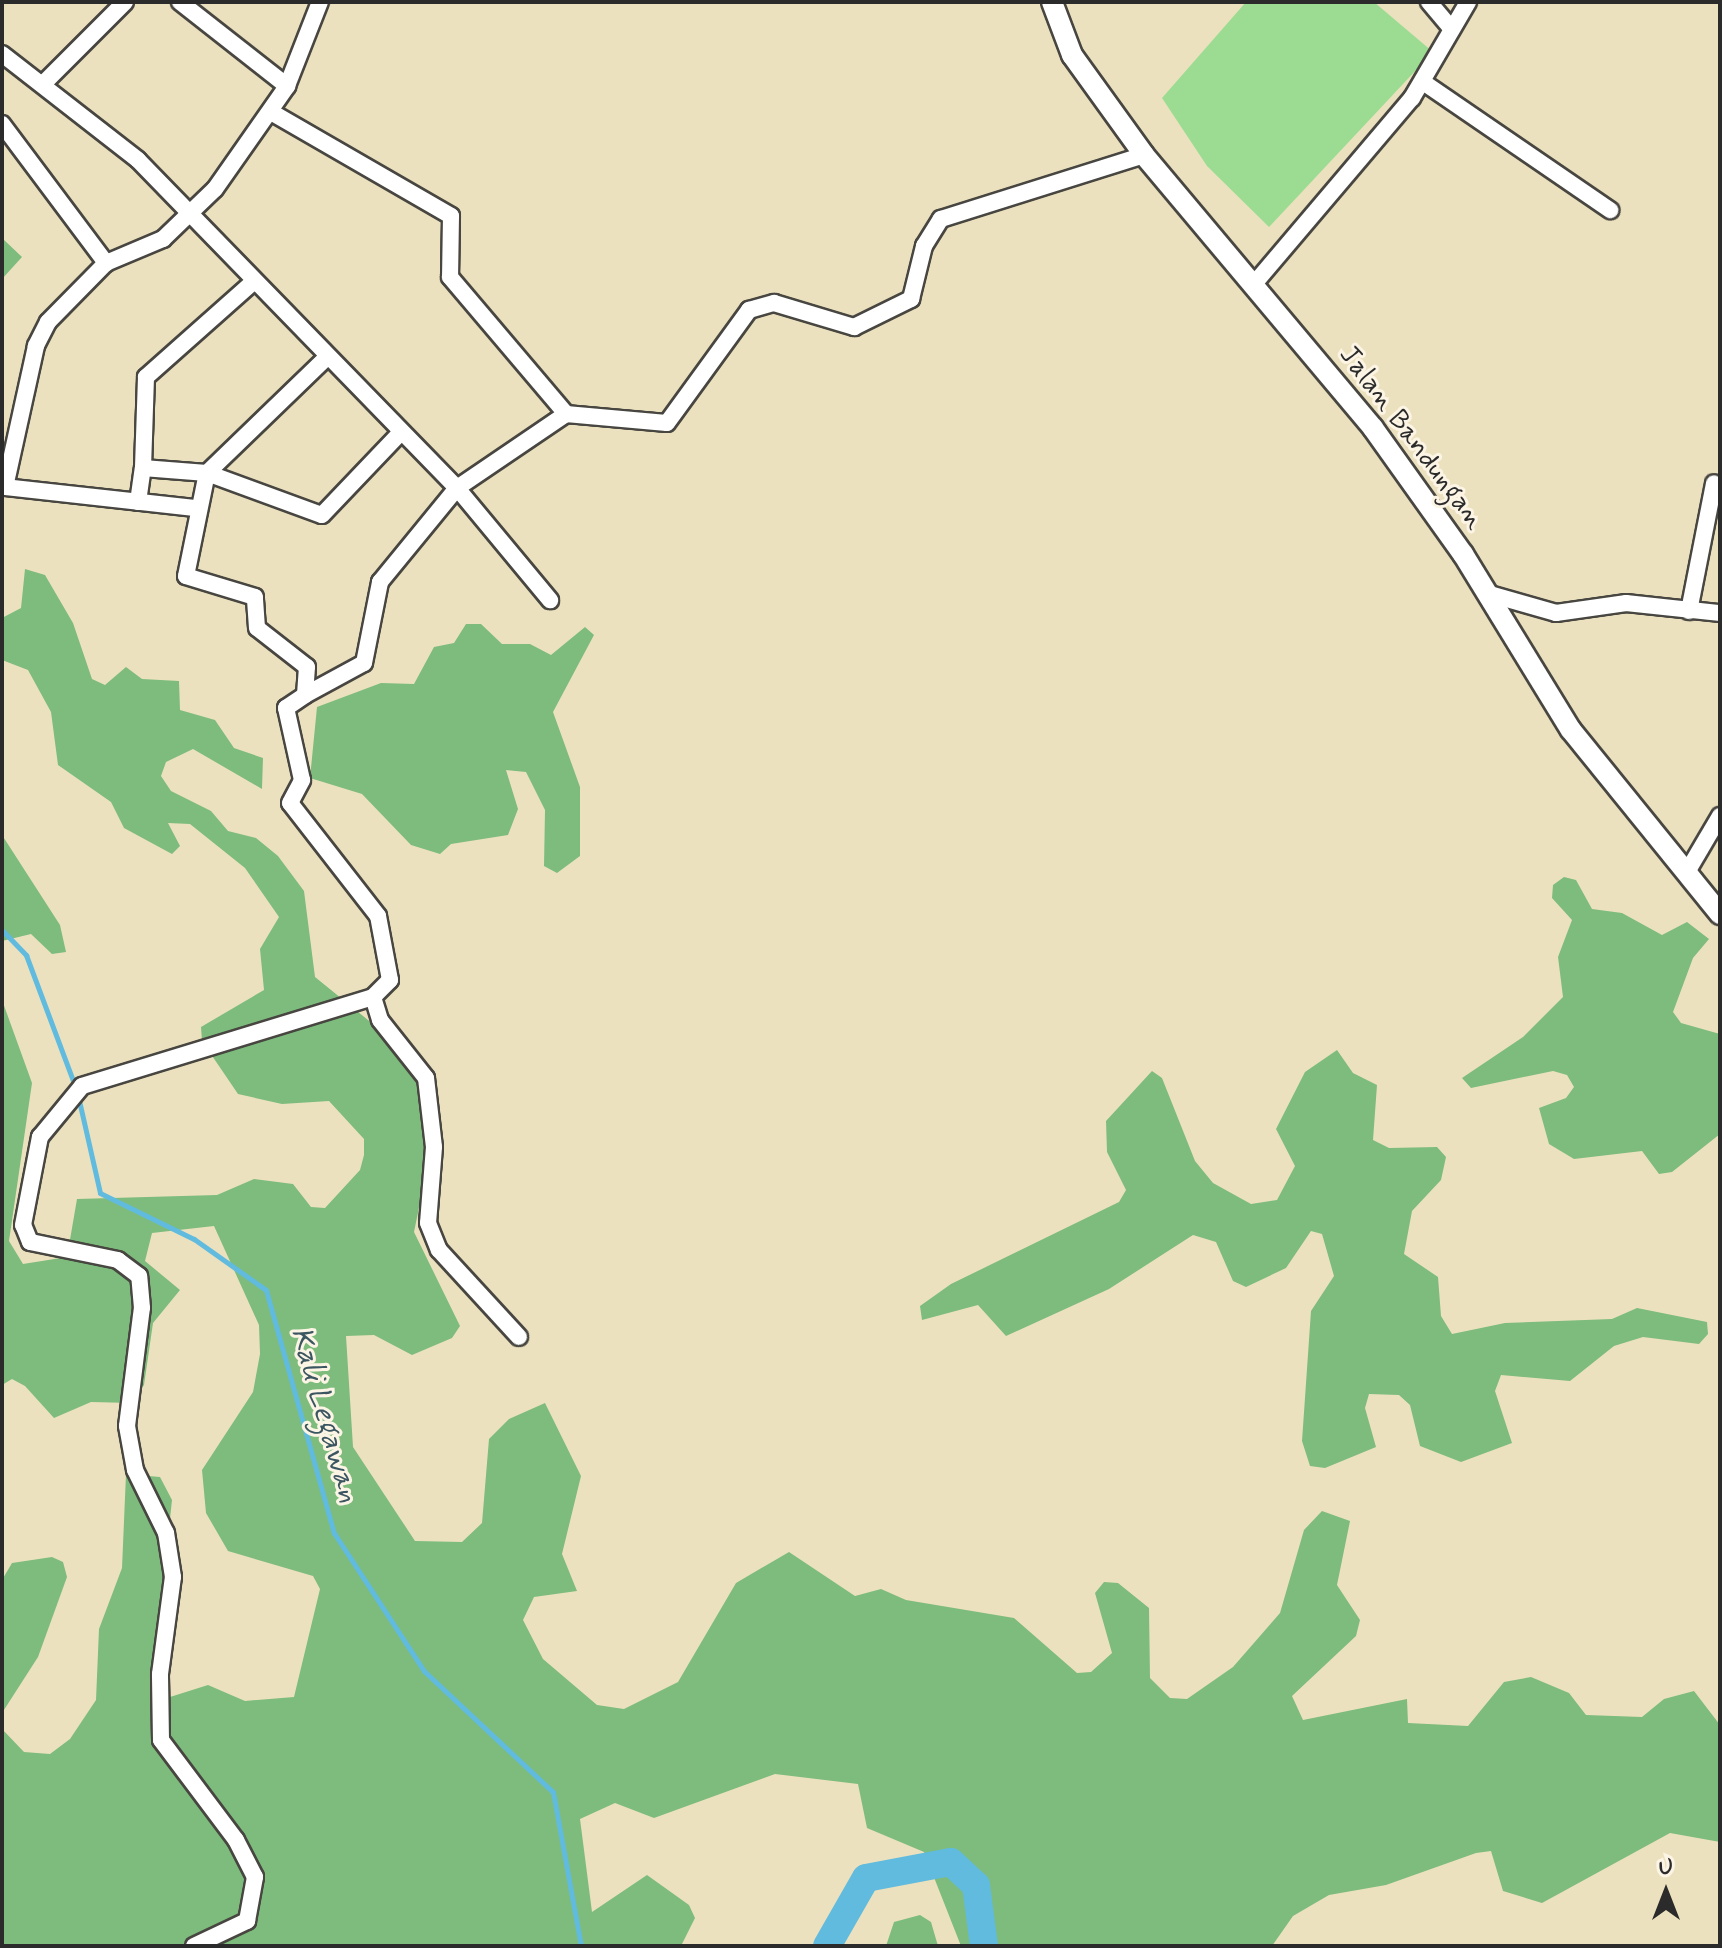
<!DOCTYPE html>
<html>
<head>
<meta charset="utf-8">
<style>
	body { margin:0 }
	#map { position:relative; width:1722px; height:1948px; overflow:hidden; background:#ece1be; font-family:Mynerve,sans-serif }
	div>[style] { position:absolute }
	.green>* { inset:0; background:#9cdc92 }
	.forest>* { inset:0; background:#7dbc7c }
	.stream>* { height:5px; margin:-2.5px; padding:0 2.5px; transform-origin:2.5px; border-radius:2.5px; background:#61bbde }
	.river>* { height:28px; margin:-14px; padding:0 14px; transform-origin:14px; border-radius:14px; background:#61bbde }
	.roads { filter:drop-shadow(2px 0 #484641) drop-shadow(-2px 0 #484641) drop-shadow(0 2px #484641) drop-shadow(0 -2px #484641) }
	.minor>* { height:16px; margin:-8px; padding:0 8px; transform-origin:8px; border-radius:8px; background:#fff }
	.major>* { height:20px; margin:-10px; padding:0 10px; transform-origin:10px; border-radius:10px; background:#fff }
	span { translate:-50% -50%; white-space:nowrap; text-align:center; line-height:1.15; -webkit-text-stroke:6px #fcf5e5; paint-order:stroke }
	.street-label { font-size:28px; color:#2b2b2b }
	.water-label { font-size:30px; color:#3b5661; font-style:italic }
	.frame { position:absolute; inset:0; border:4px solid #2b2b2b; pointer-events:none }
	.north { position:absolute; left:1626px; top:1852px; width:80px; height:80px; -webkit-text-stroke:6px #fcf5e5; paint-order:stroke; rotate:0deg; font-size:22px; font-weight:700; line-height:32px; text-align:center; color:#2b2b2b }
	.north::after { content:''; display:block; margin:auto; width:28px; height:36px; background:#2b2b2b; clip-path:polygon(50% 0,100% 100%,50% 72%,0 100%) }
</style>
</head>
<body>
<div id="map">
	<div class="green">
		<i style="clip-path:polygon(1246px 2px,1374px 2px,1433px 52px,1269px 227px,1207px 166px,1162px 98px)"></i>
	</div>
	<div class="forest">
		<i style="clip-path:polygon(2px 238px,22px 257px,2px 279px)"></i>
		<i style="clip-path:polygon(25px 569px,45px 575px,73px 623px,92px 679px,105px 685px,126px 667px,142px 679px,179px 681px,180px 710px,215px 720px,234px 748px,263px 758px,262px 789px,193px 749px,166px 762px,161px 776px,171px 791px,211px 811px,228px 831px,256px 838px,278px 856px,304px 891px,315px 977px,384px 1033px,420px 1079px,428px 1164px,414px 1232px,460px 1326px,452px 1338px,412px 1355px,374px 1335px,346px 1336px,353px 1447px,415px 1541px,462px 1542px,482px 1523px,489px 1439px,509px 1419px,545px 1403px,581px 1476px,562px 1554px,577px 1591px,534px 1597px,523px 1620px,543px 1659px,597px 1705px,624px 1709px,678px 1682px,736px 1583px,789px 1552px,855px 1596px,881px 1589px,906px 1600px,1014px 1618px,1077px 1673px,1091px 1672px,1112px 1653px,1095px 1593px,1104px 1582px,1118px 1583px,1149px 1608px,1150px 1678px,1170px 1698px,1187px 1699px,1233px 1667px,1280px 1613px,1304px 1530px,1322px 1511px,1350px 1521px,1337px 1585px,1360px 1620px,1356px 1636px,1292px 1696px,1303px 1720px,1407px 1699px,1408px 1723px,1468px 1726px,1504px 1682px,1531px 1677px,1569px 1693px,1586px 1715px,1642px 1717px,1664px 1699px,1694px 1691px,1720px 1725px,1720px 1842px,1670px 1833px,1542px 1903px,1503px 1891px,1491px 1851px,1476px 1853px,1386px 1885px,1329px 1895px,1293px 1916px,1272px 1946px,961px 1946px,924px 1852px,867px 1828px,858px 1784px,775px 1774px,654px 1818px,615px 1803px,580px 1819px,592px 1912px,647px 1875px,689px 1905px,695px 1918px,681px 1946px,2px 1946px,2px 1729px,24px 1752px,50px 1754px,70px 1739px,96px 1700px,99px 1629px,122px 1568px,126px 1474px,160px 1477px,172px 1500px,153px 1680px,170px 1697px,208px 1685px,245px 1701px,294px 1697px,320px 1589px,313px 1576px,228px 1551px,206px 1513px,202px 1470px,253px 1392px,260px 1354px,259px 1325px,214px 1226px,152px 1233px,145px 1261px,180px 1290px,153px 1323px,144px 1385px,132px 1403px,91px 1402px,54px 1418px,25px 1386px,12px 1379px,2px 1385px,2px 1000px,32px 1083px,9px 1241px,23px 1264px,67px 1257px,77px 1199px,217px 1195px,254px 1179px,293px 1184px,311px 1207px,325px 1208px,360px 1170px,364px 1155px,364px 1139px,329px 1101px,282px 1104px,238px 1094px,202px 1041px,201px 1027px,264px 990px,260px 949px,279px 917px,245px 868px,190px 824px,168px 823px,180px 846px,172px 854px,124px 828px,111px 802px,58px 765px,51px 712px,28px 670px,2px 660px,2px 618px,21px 608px)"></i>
		<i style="clip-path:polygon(466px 624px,481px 624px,502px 644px,530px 644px,551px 655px,585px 627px,594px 635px,553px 712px,580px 787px,580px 856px,557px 873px,544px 866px,545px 810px,526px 772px,506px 770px,518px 809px,508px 835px,451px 844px,440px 854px,411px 845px,362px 794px,310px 778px,317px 707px,381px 683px,414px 684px,434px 647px,454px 643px)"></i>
		<i style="clip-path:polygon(2px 835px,60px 925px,66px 952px,52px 954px,31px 934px,2px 941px)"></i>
		<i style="clip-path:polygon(1564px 877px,1576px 880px,1592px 909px,1622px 913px,1662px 935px,1687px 922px,1709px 939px,1693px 958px,1673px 1012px,1681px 1023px,1720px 1034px,1720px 1134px,1672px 1172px,1659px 1174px,1642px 1151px,1574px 1159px,1549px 1144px,1539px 1108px,1566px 1098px,1574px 1087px,1567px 1075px,1553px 1071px,1471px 1088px,1462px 1078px,1523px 1037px,1563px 997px,1558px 957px,1572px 920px,1552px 898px,1553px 885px)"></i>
		<i style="clip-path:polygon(1337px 1050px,1353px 1073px,1377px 1085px,1373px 1140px,1389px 1148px,1437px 1147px,1446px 1157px,1441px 1180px,1412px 1211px,1404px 1254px,1438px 1277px,1441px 1316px,1452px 1334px,1505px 1323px,1612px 1319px,1637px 1308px,1707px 1322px,1708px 1334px,1699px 1344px,1643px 1337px,1614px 1346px,1570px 1381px,1501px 1375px,1495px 1391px,1512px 1443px,1461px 1462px,1420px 1446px,1410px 1405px,1399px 1395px,1369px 1394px,1365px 1408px,1376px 1447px,1325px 1468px,1310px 1466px,1302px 1441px,1311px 1311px,1334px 1276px,1322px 1234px,1311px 1231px,1286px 1268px,1246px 1287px,1233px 1281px,1216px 1242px,1193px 1235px,1109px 1289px,1006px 1336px,978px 1305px,922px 1320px,920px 1306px,951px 1284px,1119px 1202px,1126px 1190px,1107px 1152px,1106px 1121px,1152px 1071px,1162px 1078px,1195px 1161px,1213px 1183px,1251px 1204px,1277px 1200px,1295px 1166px,1276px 1129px,1305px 1072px)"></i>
		<i style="clip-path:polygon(52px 1557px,63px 1562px,67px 1577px,38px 1657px,2px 1713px,2px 1580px,12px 1563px)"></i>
		<i style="clip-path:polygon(920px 1915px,931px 1922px,938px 1946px,886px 1946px,894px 1922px)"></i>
	</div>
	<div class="stream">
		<i style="left:2px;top:930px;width:35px;rotate:46deg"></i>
		<i style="left:26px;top:955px;width:140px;rotate:69.5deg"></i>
		<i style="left:78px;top:1096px;width:99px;rotate:77.2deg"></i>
		<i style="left:100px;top:1193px;width:105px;rotate:26.1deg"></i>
		<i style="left:194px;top:1239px;width:88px;rotate:35.3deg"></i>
		<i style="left:266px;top:1290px;width:252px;rotate:74.4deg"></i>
		<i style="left:334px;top:1533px;width:165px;rotate:56.9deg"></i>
		<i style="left:424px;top:1671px;width:177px;rotate:43.2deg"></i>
		<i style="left:553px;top:1792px;width:157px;rotate:79.7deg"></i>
	</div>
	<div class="river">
		<i style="left:827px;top:1946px;width:78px;rotate:-60.2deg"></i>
		<i style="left:866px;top:1878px;width:86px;rotate:-10.7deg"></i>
		<i style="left:951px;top:1862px;width:34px;rotate:43deg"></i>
		<i style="left:976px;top:1885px;width:62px;rotate:82.5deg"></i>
	</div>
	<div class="roads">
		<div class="minor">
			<i style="left:180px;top:2px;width:136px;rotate:38.1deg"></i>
			<i style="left:1429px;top:2px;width:35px;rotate:50deg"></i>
			<i style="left:2px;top:54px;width:172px;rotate:37.9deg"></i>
			<i style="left:138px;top:160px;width:458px;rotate:45.8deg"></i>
			<i style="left:457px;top:488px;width:132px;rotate:-34.2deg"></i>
			<i style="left:566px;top:414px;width:101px;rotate:5.1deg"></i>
			<i style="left:667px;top:423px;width:140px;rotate:-54deg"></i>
			<i style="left:749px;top:310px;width:26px;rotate:-16deg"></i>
			<i style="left:774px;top:303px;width:84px;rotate:16.7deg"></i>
			<i style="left:854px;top:327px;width:64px;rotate:-26.2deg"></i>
			<i style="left:911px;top:299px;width:55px;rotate:-76.2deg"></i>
			<i style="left:924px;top:246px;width:32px;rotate:-58deg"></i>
			<i style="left:941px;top:219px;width:213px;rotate:-17.5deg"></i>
			<i style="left:1423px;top:82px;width:227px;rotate:34.4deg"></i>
			<i style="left:43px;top:84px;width:116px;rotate:-45deg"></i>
			<i style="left:271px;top:112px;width:208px;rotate:30deg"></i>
			<i style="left:451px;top:216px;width:61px;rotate:90.9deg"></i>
			<i style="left:450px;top:277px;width:180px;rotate:49.7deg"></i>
			<i style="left:2px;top:124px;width:174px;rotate:53.2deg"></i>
			<i style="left:106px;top:263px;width:62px;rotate:-22.8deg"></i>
			<i style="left:163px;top:239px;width:72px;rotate:-43.9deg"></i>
			<i style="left:215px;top:189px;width:126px;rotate:-55deg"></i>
			<i style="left:287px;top:86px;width:90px;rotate:-68.6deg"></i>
			<i style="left:106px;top:263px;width:83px;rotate:134.5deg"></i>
			<i style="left:48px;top:322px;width:27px;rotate:117deg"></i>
			<i style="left:36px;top:346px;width:144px;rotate:102.4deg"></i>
			<i style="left:5px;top:487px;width:192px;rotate:6.3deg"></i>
			<i style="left:252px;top:283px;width:142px;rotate:138.4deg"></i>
			<i style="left:146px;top:377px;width:91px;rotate:91.9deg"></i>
			<i style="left:143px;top:468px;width:64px;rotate:4.5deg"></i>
			<i style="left:207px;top:473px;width:122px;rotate:20.1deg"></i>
			<i style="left:322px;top:515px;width:113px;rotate:-46.4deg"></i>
			<i style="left:1254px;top:284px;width:244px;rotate:-49.7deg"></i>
			<i style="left:1412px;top:98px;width:111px;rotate:-59.7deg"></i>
			<i style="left:138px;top:502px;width:34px;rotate:-82deg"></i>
			<i style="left:1486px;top:593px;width:73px;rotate:15.9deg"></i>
			<i style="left:1556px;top:613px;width:71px;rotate:-8.1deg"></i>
			<i style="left:1626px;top:603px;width:95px;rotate:6.1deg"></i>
			<i style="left:1689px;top:611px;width:130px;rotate:-78.9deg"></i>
			<i style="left:305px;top:695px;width:67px;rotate:-28.5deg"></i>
			<i style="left:364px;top:663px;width:83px;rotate:-78.8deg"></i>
			<i style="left:380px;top:582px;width:122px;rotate:-50.7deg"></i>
			<i style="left:457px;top:488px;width:146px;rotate:50.3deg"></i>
			<i style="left:1687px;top:872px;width:65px;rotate:-59.5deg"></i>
			<i style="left:373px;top:997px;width:24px;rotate:73deg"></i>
			<i style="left:380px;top:1020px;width:74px;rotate:51.6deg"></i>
			<i style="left:426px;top:1078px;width:69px;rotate:83.4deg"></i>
			<i style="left:434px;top:1147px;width:76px;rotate:94.5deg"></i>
			<i style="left:428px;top:1223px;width:29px;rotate:68deg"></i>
			<i style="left:439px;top:1250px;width:118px;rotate:47.4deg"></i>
			<i style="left:194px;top:1946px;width:59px;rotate:-25.3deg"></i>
			<i style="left:247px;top:1921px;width:45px;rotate:-79.7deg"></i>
			<i style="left:255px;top:1877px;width:42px;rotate:-117.2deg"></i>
			<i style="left:236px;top:1840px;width:125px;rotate:-126.9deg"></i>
			<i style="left:161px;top:1740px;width:66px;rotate:-90.9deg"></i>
			<i style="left:160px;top:1674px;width:98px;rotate:-82.4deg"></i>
			<i style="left:173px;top:1577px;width:45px;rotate:-99deg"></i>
			<i style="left:166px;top:1533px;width:70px;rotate:-116.2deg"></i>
			<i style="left:135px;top:1470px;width:45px;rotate:-100.3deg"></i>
			<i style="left:127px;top:1426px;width:119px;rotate:-82.8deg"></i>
			<i style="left:142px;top:1308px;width:32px;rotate:-95deg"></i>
			<i style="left:139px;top:1276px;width:26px;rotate:-143deg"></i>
			<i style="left:118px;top:1260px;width:90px;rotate:-168.4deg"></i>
			<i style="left:30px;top:1242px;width:18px;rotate:-112deg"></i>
			<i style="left:23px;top:1225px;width:90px;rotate:-79.1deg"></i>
			<i style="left:40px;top:1137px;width:66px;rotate:-50.5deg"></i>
			<i style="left:82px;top:1086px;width:304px;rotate:-17deg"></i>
			<i style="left:373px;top:997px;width:24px;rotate:-45deg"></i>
			<i style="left:390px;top:980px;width:65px;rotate:-100.6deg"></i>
			<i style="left:378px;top:916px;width:143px;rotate:-127.9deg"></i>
			<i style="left:290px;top:803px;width:26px;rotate:-62deg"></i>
			<i style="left:302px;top:780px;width:74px;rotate:-102.5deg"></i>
			<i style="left:286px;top:708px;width:23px;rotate:-34deg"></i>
			<i style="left:305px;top:695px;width:28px;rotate:-86deg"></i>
			<i style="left:307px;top:667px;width:63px;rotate:-142deg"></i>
			<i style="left:257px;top:628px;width:31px;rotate:-94deg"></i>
			<i style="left:255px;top:597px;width:72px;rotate:-163.1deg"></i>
			<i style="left:186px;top:576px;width:105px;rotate:-78.5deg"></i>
			<i style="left:207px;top:473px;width:164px;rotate:-44deg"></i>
		</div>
		<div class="major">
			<i style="left:1052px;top:2px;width:57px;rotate:69.3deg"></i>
			<i style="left:1072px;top:55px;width:123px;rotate:54.2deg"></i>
			<i style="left:1144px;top:155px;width:356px;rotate:50deg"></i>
			<i style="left:1373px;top:428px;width:155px;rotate:54.5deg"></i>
			<i style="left:1463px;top:554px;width:206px;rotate:58.5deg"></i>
			<i style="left:1571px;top:730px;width:237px;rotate:51deg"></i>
		</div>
	</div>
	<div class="street-label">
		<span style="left:1411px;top:438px;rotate:53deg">Jalan Bandungan</span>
	</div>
	<div class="water-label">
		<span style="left:324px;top:1415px;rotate:74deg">Kali Legawan</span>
	</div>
	<div class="frame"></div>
	<div class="north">U</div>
</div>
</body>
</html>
